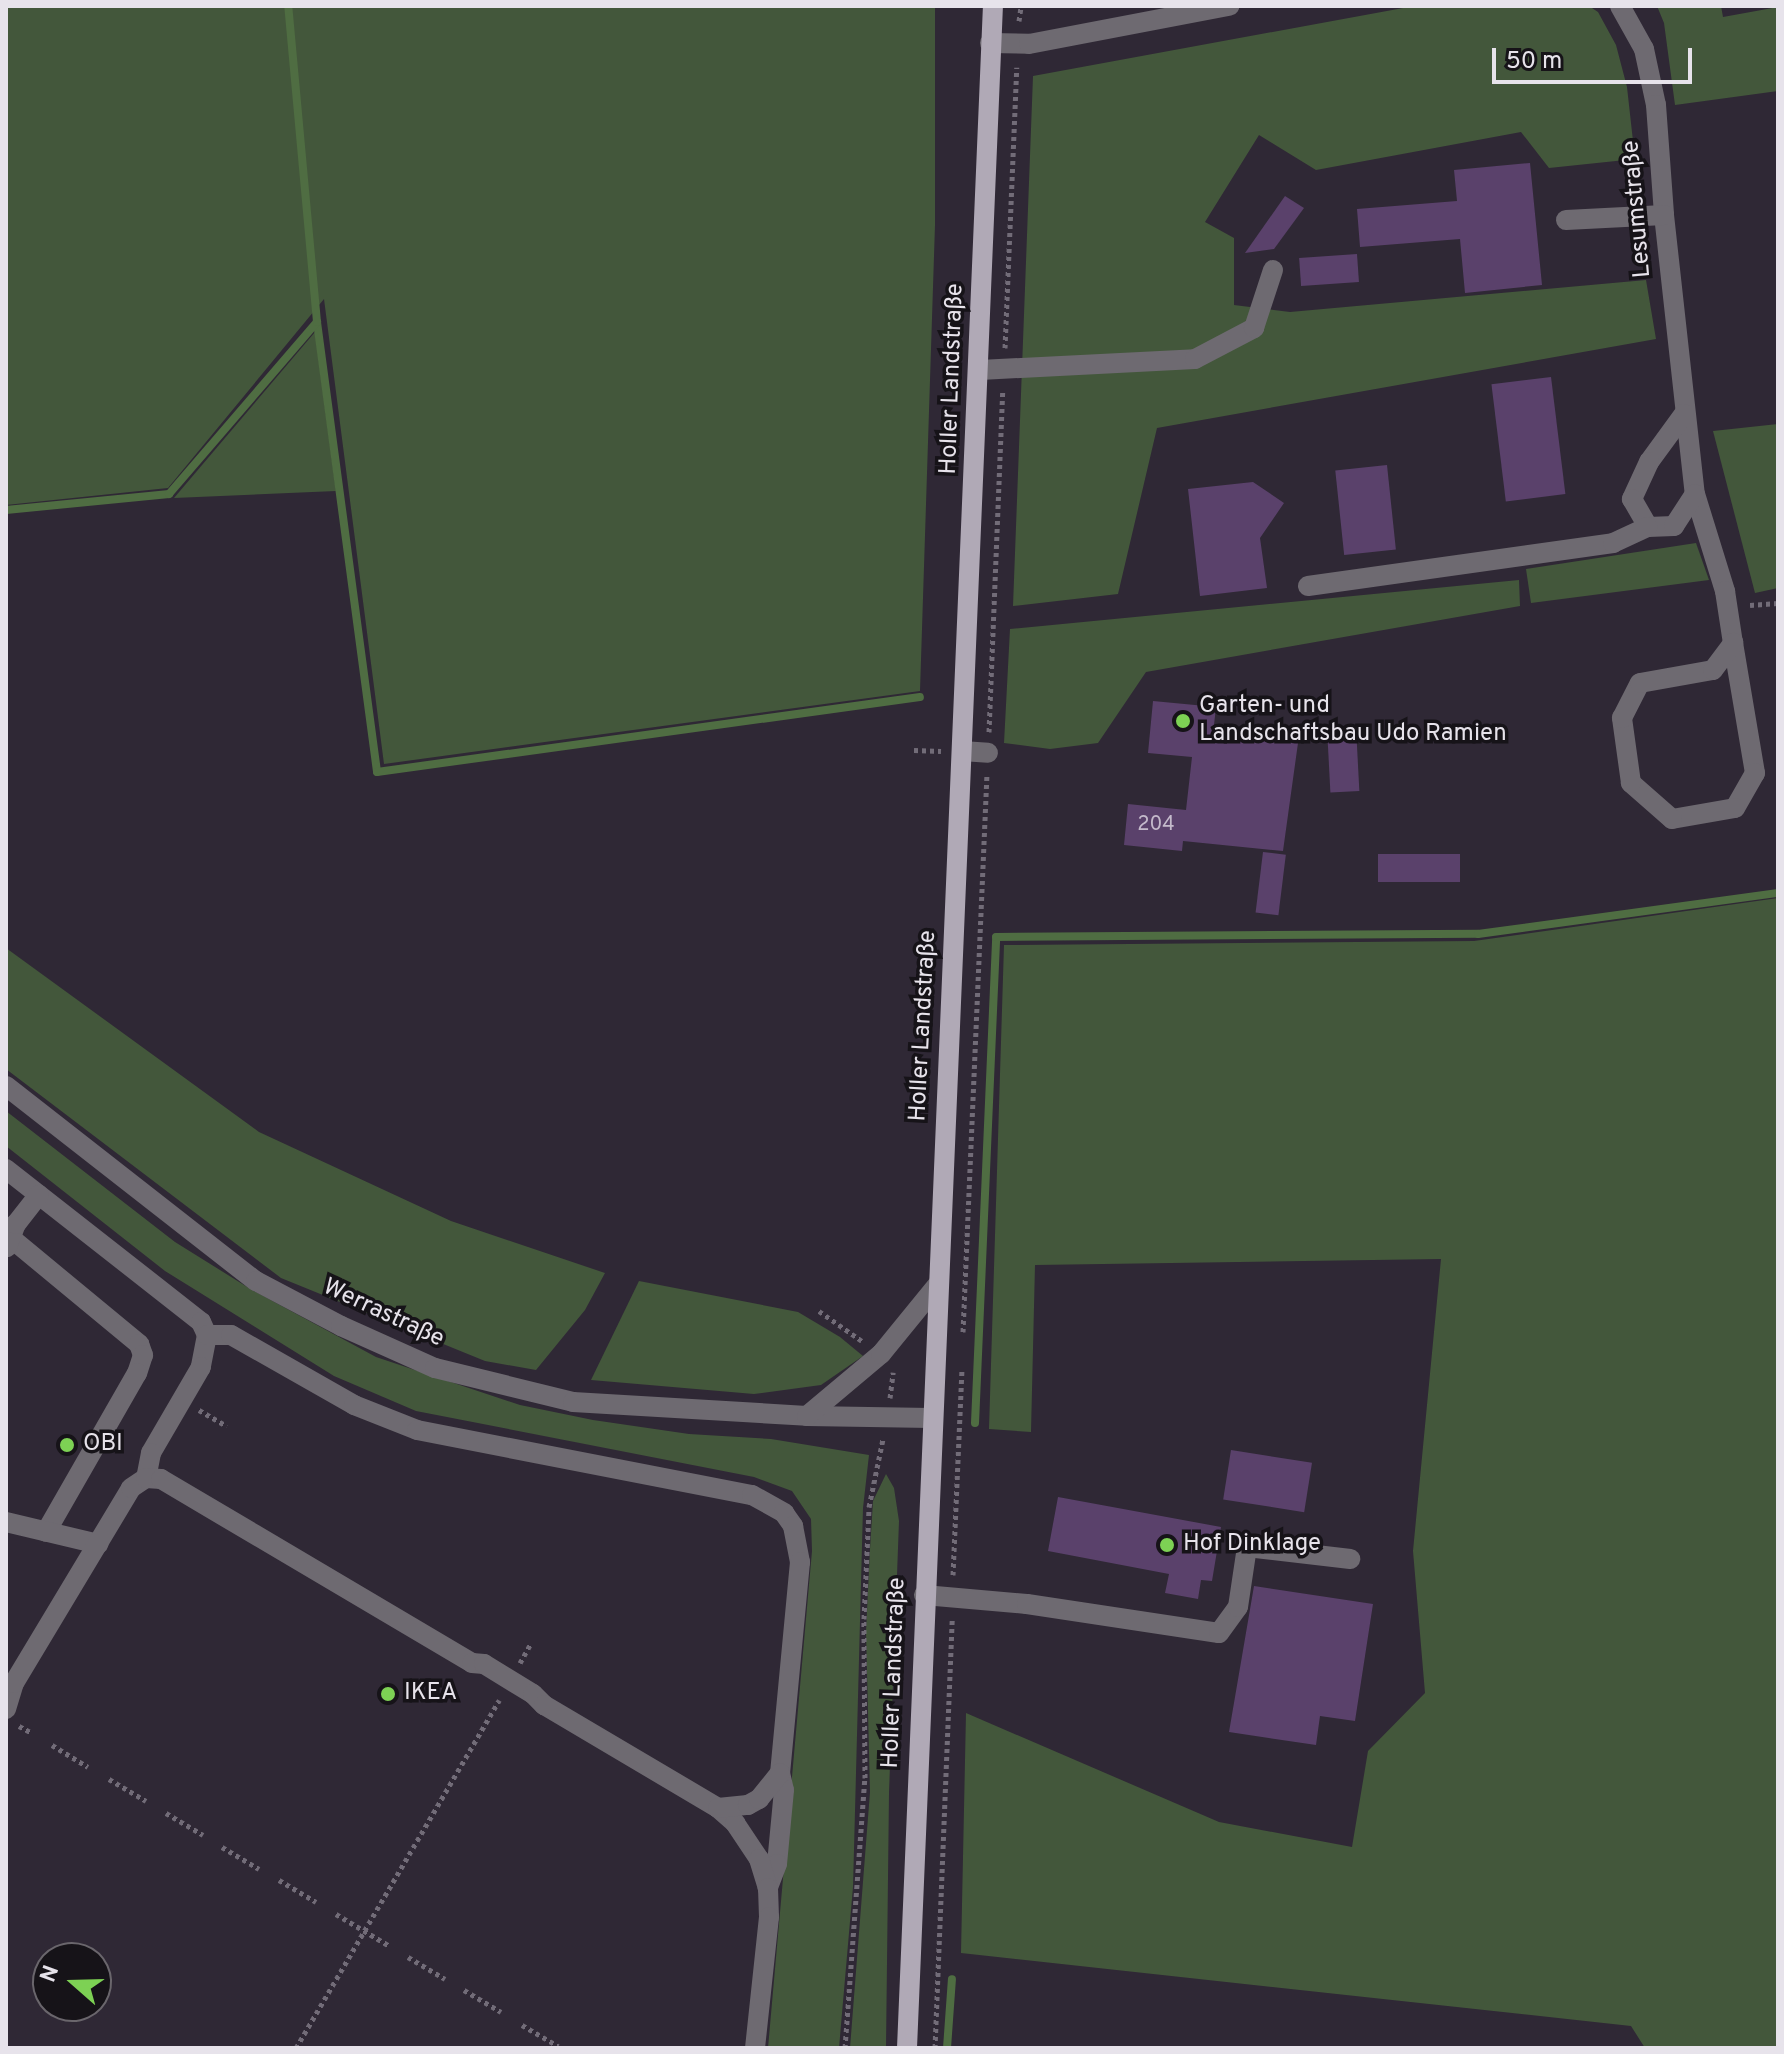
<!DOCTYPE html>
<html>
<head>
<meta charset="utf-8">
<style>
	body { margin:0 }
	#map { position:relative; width:1784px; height:2054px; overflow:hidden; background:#2f2835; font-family:Overpass,sans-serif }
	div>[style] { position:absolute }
	.green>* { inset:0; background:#43573b }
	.stream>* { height:8px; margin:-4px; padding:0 4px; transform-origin:4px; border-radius:4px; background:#4f6d42 }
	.building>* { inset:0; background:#5a416b; transform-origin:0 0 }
	.path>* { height:5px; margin-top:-2.5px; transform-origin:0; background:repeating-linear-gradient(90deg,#726c78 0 4px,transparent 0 8px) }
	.minor>* { height:20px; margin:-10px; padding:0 10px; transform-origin:10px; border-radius:10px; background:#6e6a71 }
	.major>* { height:20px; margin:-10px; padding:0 10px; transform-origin:10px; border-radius:10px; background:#b0a9b6 }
	.dots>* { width:22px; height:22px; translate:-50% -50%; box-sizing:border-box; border:4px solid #161318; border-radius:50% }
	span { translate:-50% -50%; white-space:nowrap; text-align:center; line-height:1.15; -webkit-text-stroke:7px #161318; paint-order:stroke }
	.number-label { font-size:20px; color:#c4bacb }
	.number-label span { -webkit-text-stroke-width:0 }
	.street-label { font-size:24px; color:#e7e3eb }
	.poi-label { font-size:24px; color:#e7e3eb }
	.left { translate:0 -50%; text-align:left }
	.frame { position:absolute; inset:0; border:8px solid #e7e3eb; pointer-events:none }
	.north { position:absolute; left:32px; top:1942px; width:80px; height:80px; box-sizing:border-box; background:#161318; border:2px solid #6a666c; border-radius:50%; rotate:290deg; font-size:22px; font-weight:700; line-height:32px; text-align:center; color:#e7e3eb }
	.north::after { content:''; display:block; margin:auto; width:28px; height:36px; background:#7dd154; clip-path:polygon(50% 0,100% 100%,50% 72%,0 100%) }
	.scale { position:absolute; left:1492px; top:48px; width:200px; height:36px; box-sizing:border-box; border:4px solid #e7e3eb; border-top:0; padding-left:10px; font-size:24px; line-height:28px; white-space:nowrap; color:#e7e3eb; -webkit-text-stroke:6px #161318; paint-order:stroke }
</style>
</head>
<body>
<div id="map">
	<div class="green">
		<i style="clip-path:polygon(6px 6px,935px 6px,935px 225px,920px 691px,384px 764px,324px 299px,168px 488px,6px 505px)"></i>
		<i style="clip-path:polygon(1414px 6px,1589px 6px,1598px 12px,1616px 45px,1627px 87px,1635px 159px,1549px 168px,1521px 132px,1316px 170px,1259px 135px,1205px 222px,1234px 238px,1234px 305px,1290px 312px,1646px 280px,1656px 339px,1157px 428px,1118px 594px,1013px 606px,1033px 76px)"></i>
		<i style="clip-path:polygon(1657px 6px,1721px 6px,1723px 17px,1778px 7px,1778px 91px,1675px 105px,1664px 23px)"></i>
		<i style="clip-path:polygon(315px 332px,336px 491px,174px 498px)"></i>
		<i style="clip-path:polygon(1778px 424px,1778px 588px,1755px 593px,1713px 431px)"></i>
		<i style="clip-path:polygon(1696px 543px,1709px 580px,1531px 603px,1526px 569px)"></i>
		<i style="clip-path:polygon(1519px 580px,1520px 606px,1146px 672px,1098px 743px,1050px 749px,1004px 743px,1010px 629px)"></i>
		<i style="clip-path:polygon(1778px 898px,1778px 2048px,1645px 2048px,1631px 2026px,961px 1953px,966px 1713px,1219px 1822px,1352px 1847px,1368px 1751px,1425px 1693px,1413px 1551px,1441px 1259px,1035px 1265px,1031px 1432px,989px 1429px,1004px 945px,1474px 941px)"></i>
		<i style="clip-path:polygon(6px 948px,259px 1132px,451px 1221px,605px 1273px,585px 1310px,536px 1370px,485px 1361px,281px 1278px,6px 1069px)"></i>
		<i style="clip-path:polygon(6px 1111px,175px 1242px,252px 1290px,376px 1357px,520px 1405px,593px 1420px,689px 1434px,771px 1439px,869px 1455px,863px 1508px,853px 1887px,839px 2048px,768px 2048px,812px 1551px,811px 1519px,792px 1491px,754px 1477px,416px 1411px,334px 1376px,165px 1271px,6px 1146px)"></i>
		<i style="clip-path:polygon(639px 1281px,798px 1312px,840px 1337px,863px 1356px,821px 1385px,754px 1394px,591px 1380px)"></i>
		<i style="clip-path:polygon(886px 1474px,894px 1488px,899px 1521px,889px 1793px,886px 2048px,850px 2048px,870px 1792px,866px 1632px,870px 1549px,873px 1501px)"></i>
	</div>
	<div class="stream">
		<i style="left:317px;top:322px;width:454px;rotate:82.4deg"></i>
		<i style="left:377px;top:772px;width:548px;rotate:-7.86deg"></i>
		<i style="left:6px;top:510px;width:164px;rotate:-5.6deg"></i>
		<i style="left:169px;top:494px;width:227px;rotate:-49.3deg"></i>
		<i style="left:317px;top:322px;width:317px;rotate:-95.2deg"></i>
		<i style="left:975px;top:1423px;width:486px;rotate:-87.5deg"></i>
		<i style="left:996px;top:937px;width:482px;rotate:-0.4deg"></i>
		<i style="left:1478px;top:934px;width:303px;rotate:-7.8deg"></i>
		<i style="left:947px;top:2048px;width:69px;rotate:-85.9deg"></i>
	</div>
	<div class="building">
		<i style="clip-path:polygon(1530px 163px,1542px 285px,1465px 293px,1460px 239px,1360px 247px,1357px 209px,1457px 201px,1454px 170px)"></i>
		<i style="clip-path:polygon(1285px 196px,1304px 208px,1274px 249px,1245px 253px)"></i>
		<i style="left:1357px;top:254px;width:28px;height:58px;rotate:86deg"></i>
		<i style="left:1551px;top:377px;width:118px;height:60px;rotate:83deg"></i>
		<i style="left:1387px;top:465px;width:85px;height:52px;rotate:84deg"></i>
		<i style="clip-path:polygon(1253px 482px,1284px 503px,1260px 538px,1267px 588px,1200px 596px,1188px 489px)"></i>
		<i style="clip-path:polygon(1153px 701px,1216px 707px,1213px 734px,1298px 743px,1283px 851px,1183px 841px,1182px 851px,1124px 845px,1128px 804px,1186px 810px,1192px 757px,1148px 753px)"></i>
		<i style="left:1356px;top:727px;width:64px;height:29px;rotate:87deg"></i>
		<i style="left:1263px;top:852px;width:23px;height:61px;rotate:7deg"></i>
		<i style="left:1460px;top:854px;width:28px;height:82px;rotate:90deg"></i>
		<i style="left:1231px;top:1450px;width:82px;height:50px;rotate:9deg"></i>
		<i style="clip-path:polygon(1058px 1497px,1221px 1527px,1212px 1581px,1201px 1580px,1198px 1599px,1165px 1593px,1169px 1574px,1048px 1551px)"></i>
		<i style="clip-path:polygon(1254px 1586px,1373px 1604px,1355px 1721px,1320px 1716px,1316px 1745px,1229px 1732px)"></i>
	</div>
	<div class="path">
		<i style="left:1019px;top:21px;width:15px;rotate:-82deg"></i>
		<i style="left:1005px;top:348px;width:281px;rotate:-87.6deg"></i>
		<i style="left:1750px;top:605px;width:28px;rotate:-4deg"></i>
		<i style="left:989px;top:732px;width:342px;rotate:-87.7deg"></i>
		<i style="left:914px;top:750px;width:27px;rotate:2deg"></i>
		<i style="left:819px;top:1311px;width:52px;rotate:34.9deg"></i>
		<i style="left:963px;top:1332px;width:559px;rotate:-87.54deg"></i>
		<i style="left:890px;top:1398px;width:26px;rotate:-83deg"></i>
		<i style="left:199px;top:1410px;width:32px;rotate:30deg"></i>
		<i style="left:953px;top:1575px;width:205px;rotate:-87.5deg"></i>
		<i style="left:520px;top:1663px;width:23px;rotate:-61deg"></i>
		<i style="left:19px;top:1726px;width:15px;rotate:28deg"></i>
		<i style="left:52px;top:1745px;width:42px;rotate:31.4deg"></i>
		<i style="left:109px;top:1779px;width:43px;rotate:30.7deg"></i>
		<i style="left:166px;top:1813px;width:43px;rotate:30.7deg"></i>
		<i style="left:222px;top:1847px;width:43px;rotate:30.7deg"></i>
		<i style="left:279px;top:1880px;width:43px;rotate:30.7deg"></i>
		<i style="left:336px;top:1914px;width:61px;rotate:30.8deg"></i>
		<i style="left:408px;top:1957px;width:43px;rotate:30.7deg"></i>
		<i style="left:464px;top:1990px;width:43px;rotate:30.7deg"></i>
		<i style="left:522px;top:2025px;width:42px;rotate:30.3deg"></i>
		<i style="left:296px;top:2048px;width:403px;rotate:-59.7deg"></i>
		<i style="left:845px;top:2048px;width:271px;rotate:-85.8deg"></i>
		<i style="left:865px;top:1778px;width:159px;rotate:-90.4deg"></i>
		<i style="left:864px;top:1619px;width:112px;rotate:-87.4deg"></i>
		<i style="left:869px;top:1507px;width:69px;rotate:-78.4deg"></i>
		<i style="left:935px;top:2048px;width:431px;rotate:-87.7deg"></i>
	</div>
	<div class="minor">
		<i style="left:1620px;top:6px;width:49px;rotate:60.8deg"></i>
		<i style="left:1644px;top:49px;width:57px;rotate:77.9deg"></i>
		<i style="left:1656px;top:105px;width:110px;rotate:85.8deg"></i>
		<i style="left:1664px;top:215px;width:281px;rotate:83.7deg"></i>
		<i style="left:1695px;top:494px;width:102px;rotate:72.8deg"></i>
		<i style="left:1725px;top:591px;width:53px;rotate:81.3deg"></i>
		<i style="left:1733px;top:643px;width:132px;rotate:80.4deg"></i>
		<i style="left:1755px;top:773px;width:40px;rotate:119.7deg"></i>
		<i style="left:1735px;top:808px;width:64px;rotate:170.1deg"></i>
		<i style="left:1672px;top:819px;width:55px;rotate:-138.7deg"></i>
		<i style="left:1631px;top:783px;width:66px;rotate:-97.9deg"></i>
		<i style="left:1622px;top:718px;width:39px;rotate:-63deg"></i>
		<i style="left:1640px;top:683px;width:74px;rotate:-10.1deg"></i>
		<i style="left:1713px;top:670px;width:34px;rotate:-53deg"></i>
		<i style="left:990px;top:43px;width:39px;rotate:1deg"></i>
		<i style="left:1029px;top:44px;width:204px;rotate:-10.8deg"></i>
		<i style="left:1566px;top:220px;width:98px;rotate:-2.9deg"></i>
		<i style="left:980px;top:370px;width:215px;rotate:-2.9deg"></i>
		<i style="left:1195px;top:359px;width:67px;rotate:-27.7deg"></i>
		<i style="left:1254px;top:328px;width:61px;rotate:-71.9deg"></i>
		<i style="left:1684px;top:414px;width:59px;rotate:126.1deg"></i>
		<i style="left:1649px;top:462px;width:41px;rotate:114.7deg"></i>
		<i style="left:1632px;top:499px;width:32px;rotate:60deg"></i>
		<i style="left:1648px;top:527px;width:26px;rotate:-2deg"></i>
		<i style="left:1674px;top:526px;width:38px;rotate:-57deg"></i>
		<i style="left:1308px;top:586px;width:308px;rotate:-8deg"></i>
		<i style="left:1613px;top:543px;width:38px;rotate:-25deg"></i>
		<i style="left:962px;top:751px;width:26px;rotate:4deg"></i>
		<i style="left:6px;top:1086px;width:317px;rotate:38deg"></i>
		<i style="left:256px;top:1281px;width:96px;rotate:27.9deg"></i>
		<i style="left:341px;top:1326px;width:103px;rotate:24.1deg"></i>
		<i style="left:435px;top:1368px;width:142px;rotate:13.8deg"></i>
		<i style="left:573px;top:1402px;width:234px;rotate:3.4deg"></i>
		<i style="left:807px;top:1416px;width:124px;rotate:0.9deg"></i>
		<i style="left:6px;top:1169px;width:248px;rotate:38.1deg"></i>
		<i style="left:201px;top:1322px;width:14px;rotate:65deg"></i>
		<i style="left:207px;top:1335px;width:33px;rotate:101deg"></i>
		<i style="left:201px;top:1367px;width:99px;rotate:120.2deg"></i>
		<i style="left:151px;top:1453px;width:25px;rotate:101deg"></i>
		<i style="left:6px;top:1234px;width:173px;rotate:39.6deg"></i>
		<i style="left:139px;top:1344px;width:12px;rotate:70deg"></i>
		<i style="left:143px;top:1355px;width:19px;rotate:108deg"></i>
		<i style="left:137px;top:1373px;width:183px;rotate:119.8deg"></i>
		<i style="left:7px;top:1247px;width:25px;rotate:-69deg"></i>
		<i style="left:16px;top:1224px;width:37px;rotate:-52deg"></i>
		<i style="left:207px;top:1335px;width:24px"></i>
		<i style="left:231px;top:1335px;width:142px;rotate:29.6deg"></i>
		<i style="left:354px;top:1405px;width:68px;rotate:21.6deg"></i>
		<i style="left:417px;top:1430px;width:341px;rotate:11deg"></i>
		<i style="left:752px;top:1495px;width:37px;rotate:29deg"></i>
		<i style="left:784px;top:1513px;width:16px;rotate:55deg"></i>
		<i style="left:793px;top:1526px;width:37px;rotate:79deg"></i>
		<i style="left:800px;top:1562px;width:212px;rotate:95.4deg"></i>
		<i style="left:780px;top:1773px;width:17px;rotate:77deg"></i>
		<i style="left:784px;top:1790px;width:74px;rotate:95.4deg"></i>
		<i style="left:777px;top:1864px;width:26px;rotate:111deg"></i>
		<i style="left:807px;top:1416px;width:97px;rotate:-40deg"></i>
		<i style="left:881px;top:1354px;width:90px;rotate:-50.8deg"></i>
		<i style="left:6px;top:1522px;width:95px;rotate:13.4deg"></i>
		<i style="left:924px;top:1595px;width:103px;rotate:5deg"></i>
		<i style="left:1027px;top:1604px;width:194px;rotate:8.6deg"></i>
		<i style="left:1219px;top:1633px;width:32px;rotate:-54deg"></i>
		<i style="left:1238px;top:1607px;width:61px;rotate:-81.5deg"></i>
		<i style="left:1247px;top:1547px;width:104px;rotate:6.6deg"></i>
		<i style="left:6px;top:1709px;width:27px;rotate:-73deg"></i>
		<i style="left:14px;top:1683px;width:227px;rotate:-59deg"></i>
		<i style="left:131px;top:1488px;width:18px;rotate:-34deg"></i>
		<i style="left:146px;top:1478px;width:15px;rotate:4deg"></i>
		<i style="left:161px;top:1479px;width:361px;rotate:30.6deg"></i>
		<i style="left:472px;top:1663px;width:12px;rotate:5deg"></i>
		<i style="left:484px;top:1664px;width:57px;rotate:31.5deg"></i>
		<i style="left:533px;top:1694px;width:16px;rotate:45deg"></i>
		<i style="left:544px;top:1705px;width:202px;rotate:30.6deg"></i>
		<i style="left:718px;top:1808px;width:23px;rotate:41deg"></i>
		<i style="left:735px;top:1823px;width:43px;rotate:56.3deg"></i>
		<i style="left:759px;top:1859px;width:30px;rotate:73deg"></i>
		<i style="left:768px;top:1888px;width:29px;rotate:88deg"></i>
		<i style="left:769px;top:1917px;width:132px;rotate:96.1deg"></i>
		<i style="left:718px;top:1808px;width:30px;rotate:-6deg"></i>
		<i style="left:748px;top:1805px;width:13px;rotate:-29deg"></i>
		<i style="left:759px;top:1799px;width:33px;rotate:-51deg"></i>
	</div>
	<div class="major">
		<i style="left:907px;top:2048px;width:2044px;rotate:-87.59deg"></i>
	</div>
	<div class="dots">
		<i style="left:1183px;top:721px;background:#7dd154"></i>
		<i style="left:67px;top:1445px;background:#7dd154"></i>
		<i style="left:1167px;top:1545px;background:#7dd154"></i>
		<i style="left:388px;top:1694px;background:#7dd154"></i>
	</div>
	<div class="number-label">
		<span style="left:1156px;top:825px">204</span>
	</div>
	<div class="street-label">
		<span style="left:1638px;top:209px;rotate:-95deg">Lesumstraße</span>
		<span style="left:953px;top:379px;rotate:-88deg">Holler Landstraße</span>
		<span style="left:924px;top:1026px;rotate:-87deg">Holler Landstraße</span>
		<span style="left:383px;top:1314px;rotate:25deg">Werrastraße</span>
		<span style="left:895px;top:1673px;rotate:-88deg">Holler Landstraße</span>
	</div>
	<div class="poi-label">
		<span class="left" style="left:1199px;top:721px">Garten- und<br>Landschaftsbau Udo Ramien</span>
		<span class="left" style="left:83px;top:1445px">OBI</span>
		<span class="left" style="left:1183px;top:1545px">Hof Dinklage</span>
		<span class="left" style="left:404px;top:1694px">IKEA</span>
	</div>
	<div class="frame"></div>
	<div class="north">N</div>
	<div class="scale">50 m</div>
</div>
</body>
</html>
